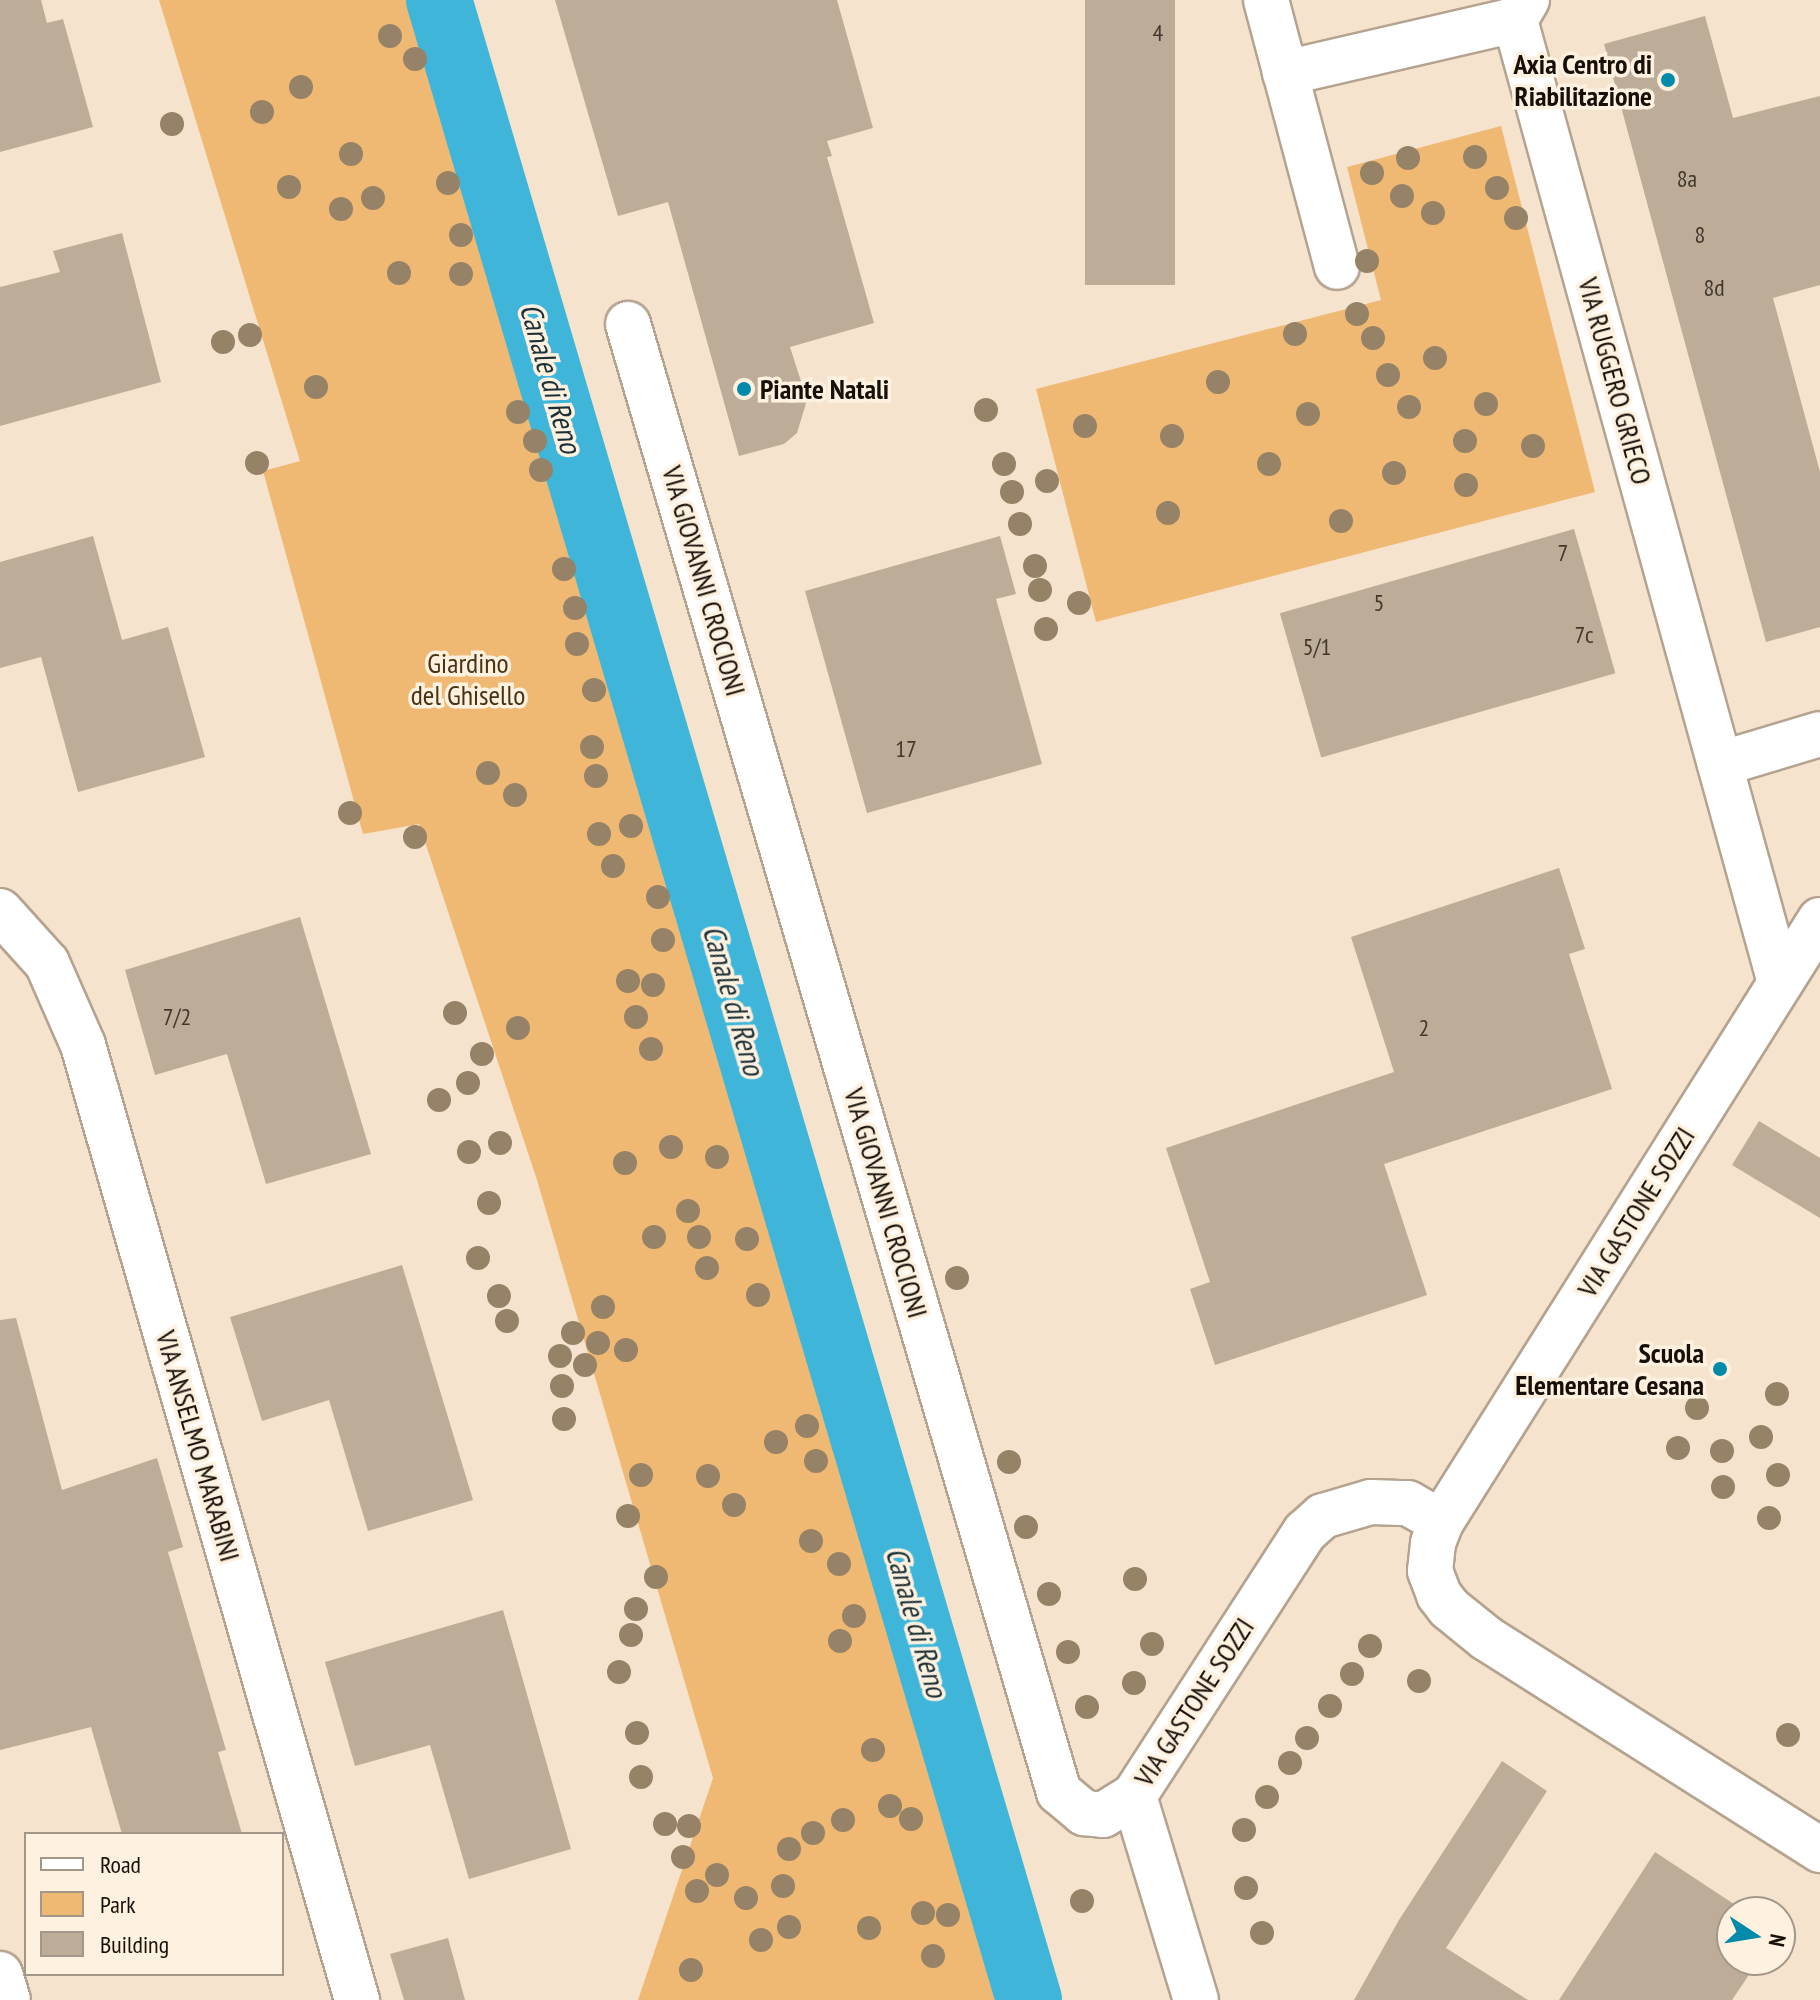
<!DOCTYPE html>
<html>
<head>
<meta charset="utf-8">
<style>
	body { margin:0 }
	#map { position:relative; width:1820px; height:2000px; overflow:hidden; background:#f5e3cd; font-family:"PT Sans Narrow",sans-serif }
	div>[style] { position:absolute }
	.green>* { inset:0; background:#efb973 }
	.canal>* { height:66px; margin:-33px; padding:0 33px; transform-origin:33px; border-radius:33px; background:#3fb6d9 }
	.building>* { inset:0; background:#bdac98; transform-origin:0 0 }
	.roads { filter:drop-shadow(2px 0 #b4a38f) drop-shadow(-2px 0 #b4a38f) drop-shadow(0 2px #b4a38f) drop-shadow(0 -2px #b4a38f) }
	.minor>* { height:44px; margin:-22px; padding:0 22px; transform-origin:22px; border-radius:22px; background:#fff }
	.trees>* { width:24px; height:24px; margin:-12px; border-radius:50%; background:#968266 }
	.dots>* { width:22px; height:22px; translate:-50% -50%; box-sizing:border-box; border:4px solid #fff1df; border-radius:50% }
	span { translate:-50% -50%; white-space:nowrap; text-align:center; line-height:1.15; -webkit-text-stroke:7px #fff1df; paint-order:stroke }
	.number-label { font-size:24px; color:#40372d }
	.number-label span { -webkit-text-stroke-width:0 }
	.poi-label { font-size:28px; color:#161009; font-weight:700 }
	.right { translate:-100% -50%; text-align:right }
	.left { translate:0 -50%; text-align:left }
	.street-label { font-size:28px; color:#161009 }
	.park-label { font-size:28px; color:#493211 }
	.water-label { font-size:30px; color:#1b3037; font-style:italic }
	.legend { position:absolute; left:24px; top:1832px; width:260px; height:144px; box-sizing:border-box; background:#fff1df; border:2px solid #a29789; margin:0; padding:10px 14px; list-style:none; font-size:24px; color:#161009 }
	.legend li { display:flex; align-items:center; gap:16px; height:40px }
	.legend b { width:40px; border:2px solid #a29789 }
	.north { position:absolute; left:1716px; top:1896px; width:80px; height:80px; box-sizing:border-box; background:#fff1df; border:2px solid #a29789; border-radius:50%; rotate:102deg; font-size:22px; font-weight:700; line-height:32px; text-align:center; color:#161009 }
	.north::after { content:''; display:block; margin:auto; width:28px; height:36px; background:#028aaa; clip-path:polygon(50% 0,100% 100%,50% 72%,0 100%) }
</style>
</head>
<body>
<div id="map">
	<div class="green">
		<i style="clip-path:polygon(159px 0,412px 0,1013px 2000px,638px 2000px,713px 1778px,537px 1180px,419px 824px,363px 834px,263px 471px,300px 461px)"></i>
		<i style="clip-path:polygon(1501px 126px,1595px 492px,1096px 622px,1036px 389px,1381px 300px,1347px 167px)"></i>
	</div>
	<div class="canal">
		<i style="left:439px;top:0;width:2085px;rotate:73.56deg"></i>
	</div>
	<div class="building">
		<i style="clip-path:polygon(0 0,41px 0,47px 23px,63px 19px,93px 127px,0 152px)"></i>
		<i style="clip-path:polygon(555px 0,837px 0,873px 128px,827px 141px,832px 156px,827px 157px,874px 323px,790px 347px,807px 400px,797px 433px,784px 444px,739px 456px,668px 202px,618px 216px)"></i>
		<i style="left:1085px;top:0;width:90px;height:285px"></i>
		<i style="clip-path:polygon(1705px 16px,1733px 118px,1820px 96px,1820px 285px,1773px 298px,1820px 472px,1820px 627px,1766px 642px,1604px 44px)"></i>
		<i style="clip-path:polygon(122px 233px,161px 382px,0 426px,0 287px,60px 272px,53px 251px)"></i>
		<i style="left:1574px;top:529px;width:150px;height:306px;rotate:74deg"></i>
		<i style="clip-path:polygon(93px 536px,122px 640px,168px 627px,205px 757px,78px 792px,41px 657px,0 668px,0 562px)"></i>
		<i style="clip-path:polygon(1000px 536px,1016px 594px,996px 599px,1042px 764px,867px 813px,805px 591px)"></i>
		<i style="clip-path:polygon(1559px 868px,1585px 949px,1569px 954px,1612px 1089px,1384px 1164px,1427px 1295px,1215px 1365px,1190px 1289px,1210px 1282px,1166px 1148px,1394px 1072px,1351px 937px)"></i>
		<i style="clip-path:polygon(300px 917px,371px 1154px,266px 1184px,227px 1054px,155px 1075px,125px 970px)"></i>
		<i style="clip-path:polygon(1759px 1121px,1820px 1158px,1820px 1218px,1732px 1165px)"></i>
		<i style="clip-path:polygon(402px 1265px,473px 1500px,368px 1531px,329px 1400px,262px 1421px,230px 1317px)"></i>
		<i style="clip-path:polygon(16px 1318px,62px 1490px,157px 1458px,183px 1547px,168px 1552px,226px 1750px,218px 1752px,242px 1834px,122px 1834px,91px 1727px,0 1750px,0 1320px)"></i>
		<i style="clip-path:polygon(503px 1610px,571px 1849px,469px 1879px,430px 1745px,355px 1766px,325px 1662px)"></i>
		<i style="clip-path:polygon(1502px 1761px,1547px 1791px,1446px 1948px,1528px 2000px,1354px 2000px,1399px 1920px)"></i>
		<i style="clip-path:polygon(1655px 1852px,1746px 1912px,1732px 1912px,1732px 1960px,1759px 1960px,1732px 2000px,1559px 2000px)"></i>
		<i style="clip-path:polygon(448px 1938px,465px 2000px,404px 2000px,390px 1954px)"></i>
	</div>
	<div class="roads">
		<div class="minor">
			<i style="left:1266px;top:0;width:276px;rotate:75.1deg"></i>
			<i style="left:1527px;top:0;width:23px;rotate:121deg"></i>
			<i style="left:1515px;top:20px;width:999px;rotate:74.61deg"></i>
			<i style="left:1285px;top:73px;width:236px;rotate:-13deg"></i>
			<i style="left:628px;top:324px;width:1530px;rotate:73.64deg"></i>
			<i style="left:1059px;top:1792px;width:33px;rotate:40deg"></i>
			<i style="left:1084px;top:1813px;width:19px;rotate:6deg"></i>
			<i style="left:1103px;top:1815px;width:36px;rotate:-32deg"></i>
			<i style="left:1134px;top:1796px;width:315px;rotate:-57.1deg"></i>
			<i style="left:1305px;top:1532px;width:24px;rotate:-42deg"></i>
			<i style="left:1323px;top:1516px;width:50px;rotate:-16.3deg"></i>
			<i style="left:1371px;top:1502px;width:37px;rotate:2deg"></i>
			<i style="left:1408px;top:1503px;width:38px;rotate:30deg"></i>
			<i style="left:1720px;top:764px;width:104px;rotate:-16.7deg"></i>
			<i style="left:0;top:911px;width:70px;rotate:47.9deg"></i>
			<i style="left:47px;top:963px;width:90px;rotate:66.3deg"></i>
			<i style="left:83px;top:1045px;width:994px;rotate:73.99deg"></i>
			<i style="left:1820px;top:920px;width:711px;rotate:122.19deg"></i>
			<i style="left:1441px;top:1522px;width:22px;rotate:111deg"></i>
			<i style="left:1433px;top:1543px;width:28px;rotate:96deg"></i>
			<i style="left:1430px;top:1571px;width:26px;rotate:69deg"></i>
			<i style="left:1439px;top:1595px;width:16px;rotate:52deg"></i>
			<i style="left:1449px;top:1608px;width:48px;rotate:39deg"></i>
			<i style="left:1486px;top:1638px;width:396px;rotate:32.4deg"></i>
			<i style="left:1134px;top:1796px;width:213px;rotate:73.1deg"></i>
			<i style="left:0;top:1974px;width:27px;rotate:73deg"></i>
		</div>
	</div>
	<div class="trees">
		<i style="left:390px;top:36px"></i>
		<i style="left:415px;top:59px"></i>
		<i style="left:301px;top:87px"></i>
		<i style="left:262px;top:112px"></i>
		<i style="left:172px;top:124px"></i>
		<i style="left:351px;top:154px"></i>
		<i style="left:1475px;top:157px"></i>
		<i style="left:1408px;top:158px"></i>
		<i style="left:1372px;top:173px"></i>
		<i style="left:448px;top:183px"></i>
		<i style="left:289px;top:187px"></i>
		<i style="left:1497px;top:188px"></i>
		<i style="left:1402px;top:196px"></i>
		<i style="left:373px;top:198px"></i>
		<i style="left:341px;top:209px"></i>
		<i style="left:1433px;top:213px"></i>
		<i style="left:1516px;top:218px"></i>
		<i style="left:461px;top:235px"></i>
		<i style="left:1367px;top:261px"></i>
		<i style="left:399px;top:273px"></i>
		<i style="left:461px;top:274px"></i>
		<i style="left:1357px;top:314px"></i>
		<i style="left:1295px;top:334px"></i>
		<i style="left:250px;top:335px"></i>
		<i style="left:1373px;top:338px"></i>
		<i style="left:223px;top:342px"></i>
		<i style="left:1435px;top:358px"></i>
		<i style="left:1388px;top:375px"></i>
		<i style="left:1218px;top:382px"></i>
		<i style="left:316px;top:387px"></i>
		<i style="left:1486px;top:404px"></i>
		<i style="left:1409px;top:407px"></i>
		<i style="left:986px;top:410px"></i>
		<i style="left:518px;top:412px"></i>
		<i style="left:1308px;top:414px"></i>
		<i style="left:1085px;top:426px"></i>
		<i style="left:1172px;top:436px"></i>
		<i style="left:535px;top:441px"></i>
		<i style="left:1465px;top:441px"></i>
		<i style="left:1533px;top:446px"></i>
		<i style="left:257px;top:463px"></i>
		<i style="left:1004px;top:464px"></i>
		<i style="left:1269px;top:464px"></i>
		<i style="left:541px;top:470px"></i>
		<i style="left:1394px;top:473px"></i>
		<i style="left:1047px;top:481px"></i>
		<i style="left:1466px;top:485px"></i>
		<i style="left:1012px;top:492px"></i>
		<i style="left:1168px;top:513px"></i>
		<i style="left:1341px;top:521px"></i>
		<i style="left:1020px;top:524px"></i>
		<i style="left:1035px;top:566px"></i>
		<i style="left:564px;top:569px"></i>
		<i style="left:1040px;top:590px"></i>
		<i style="left:1079px;top:603px"></i>
		<i style="left:575px;top:608px"></i>
		<i style="left:1046px;top:629px"></i>
		<i style="left:577px;top:644px"></i>
		<i style="left:594px;top:690px"></i>
		<i style="left:592px;top:747px"></i>
		<i style="left:488px;top:773px"></i>
		<i style="left:596px;top:776px"></i>
		<i style="left:515px;top:795px"></i>
		<i style="left:350px;top:813px"></i>
		<i style="left:631px;top:826px"></i>
		<i style="left:599px;top:834px"></i>
		<i style="left:415px;top:837px"></i>
		<i style="left:613px;top:866px"></i>
		<i style="left:658px;top:897px"></i>
		<i style="left:663px;top:940px"></i>
		<i style="left:628px;top:981px"></i>
		<i style="left:653px;top:985px"></i>
		<i style="left:455px;top:1013px"></i>
		<i style="left:636px;top:1017px"></i>
		<i style="left:518px;top:1028px"></i>
		<i style="left:651px;top:1049px"></i>
		<i style="left:482px;top:1054px"></i>
		<i style="left:468px;top:1083px"></i>
		<i style="left:439px;top:1100px"></i>
		<i style="left:500px;top:1143px"></i>
		<i style="left:671px;top:1147px"></i>
		<i style="left:469px;top:1152px"></i>
		<i style="left:717px;top:1157px"></i>
		<i style="left:625px;top:1163px"></i>
		<i style="left:489px;top:1203px"></i>
		<i style="left:688px;top:1211px"></i>
		<i style="left:654px;top:1237px"></i>
		<i style="left:699px;top:1237px"></i>
		<i style="left:747px;top:1239px"></i>
		<i style="left:478px;top:1258px"></i>
		<i style="left:707px;top:1268px"></i>
		<i style="left:957px;top:1278px"></i>
		<i style="left:758px;top:1295px"></i>
		<i style="left:499px;top:1296px"></i>
		<i style="left:603px;top:1307px"></i>
		<i style="left:507px;top:1321px"></i>
		<i style="left:573px;top:1333px"></i>
		<i style="left:598px;top:1343px"></i>
		<i style="left:626px;top:1350px"></i>
		<i style="left:560px;top:1356px"></i>
		<i style="left:585px;top:1365px"></i>
		<i style="left:562px;top:1386px"></i>
		<i style="left:1777px;top:1394px"></i>
		<i style="left:1697px;top:1408px"></i>
		<i style="left:564px;top:1419px"></i>
		<i style="left:807px;top:1426px"></i>
		<i style="left:1761px;top:1437px"></i>
		<i style="left:776px;top:1442px"></i>
		<i style="left:1678px;top:1448px"></i>
		<i style="left:1722px;top:1451px"></i>
		<i style="left:816px;top:1461px"></i>
		<i style="left:1009px;top:1462px"></i>
		<i style="left:641px;top:1475px"></i>
		<i style="left:1778px;top:1475px"></i>
		<i style="left:708px;top:1476px"></i>
		<i style="left:1723px;top:1487px"></i>
		<i style="left:734px;top:1505px"></i>
		<i style="left:628px;top:1516px"></i>
		<i style="left:1769px;top:1518px"></i>
		<i style="left:1026px;top:1527px"></i>
		<i style="left:811px;top:1541px"></i>
		<i style="left:839px;top:1564px"></i>
		<i style="left:656px;top:1577px"></i>
		<i style="left:1135px;top:1579px"></i>
		<i style="left:1049px;top:1594px"></i>
		<i style="left:636px;top:1609px"></i>
		<i style="left:854px;top:1616px"></i>
		<i style="left:631px;top:1635px"></i>
		<i style="left:840px;top:1641px"></i>
		<i style="left:1152px;top:1644px"></i>
		<i style="left:1370px;top:1646px"></i>
		<i style="left:1068px;top:1652px"></i>
		<i style="left:619px;top:1672px"></i>
		<i style="left:1352px;top:1674px"></i>
		<i style="left:1419px;top:1681px"></i>
		<i style="left:1134px;top:1683px"></i>
		<i style="left:1330px;top:1706px"></i>
		<i style="left:1087px;top:1707px"></i>
		<i style="left:637px;top:1733px"></i>
		<i style="left:1788px;top:1735px"></i>
		<i style="left:1307px;top:1738px"></i>
		<i style="left:873px;top:1750px"></i>
		<i style="left:1290px;top:1763px"></i>
		<i style="left:641px;top:1777px"></i>
		<i style="left:1267px;top:1797px"></i>
		<i style="left:890px;top:1806px"></i>
		<i style="left:911px;top:1819px"></i>
		<i style="left:843px;top:1820px"></i>
		<i style="left:665px;top:1824px"></i>
		<i style="left:689px;top:1826px"></i>
		<i style="left:1244px;top:1830px"></i>
		<i style="left:813px;top:1833px"></i>
		<i style="left:789px;top:1849px"></i>
		<i style="left:683px;top:1857px"></i>
		<i style="left:717px;top:1875px"></i>
		<i style="left:783px;top:1886px"></i>
		<i style="left:1246px;top:1888px"></i>
		<i style="left:697px;top:1891px"></i>
		<i style="left:746px;top:1898px"></i>
		<i style="left:1082px;top:1901px"></i>
		<i style="left:923px;top:1913px"></i>
		<i style="left:948px;top:1915px"></i>
		<i style="left:789px;top:1927px"></i>
		<i style="left:869px;top:1928px"></i>
		<i style="left:1262px;top:1933px"></i>
		<i style="left:761px;top:1940px"></i>
		<i style="left:933px;top:1956px"></i>
		<i style="left:691px;top:1970px"></i>
	</div>
	<div class="dots">
		<i style="left:1668px;top:80px;background:#028aaa"></i>
		<i style="left:744px;top:389px;background:#028aaa"></i>
		<i style="left:1720px;top:1369px;background:#028aaa"></i>
	</div>
	<div class="number-label">
		<span style="left:1158px;top:33px">4</span>
		<span style="left:1687px;top:179px">8a</span>
		<span style="left:1700px;top:235px">8</span>
		<span style="left:1714px;top:288px">8d</span>
		<span style="left:1563px;top:553px">7</span>
		<span style="left:1379px;top:603px">5</span>
		<span style="left:1584px;top:635px">7c</span>
		<span style="left:1317px;top:647px">5/1</span>
		<span style="left:906px;top:749px">17</span>
		<span style="left:177px;top:1017px">7/2</span>
		<span style="left:1424px;top:1028px">2</span>
	</div>
	<div class="poi-label">
		<span class="right" style="left:1652px;top:80px">Axia Centro di<br>Riabilitazione</span>
		<span class="left" style="left:760px;top:389px">Piante Natali</span>
		<span class="right" style="left:1704px;top:1369px">Scuola<br>Elementare Cesana</span>
	</div>
	<div class="street-label">
		<span style="left:1615px;top:381px;rotate:75deg">VIA RUGGERO GRIECO</span>
		<span style="left:704px;top:581px;rotate:74deg">VIA GIOVANNI CROCIONI</span>
		<span style="left:886px;top:1203px;rotate:74deg">VIA GIOVANNI CROCIONI</span>
		<span style="left:1636px;top:1212px;rotate:-58deg">VIA GASTONE SOZZI</span>
		<span style="left:198px;top:1446px;rotate:74deg">VIA ANSELMO MARABINI</span>
		<span style="left:1194px;top:1702px;rotate:-57deg">VIA GASTONE SOZZI</span>
	</div>
	<div class="park-label">
		<span style="left:468px;top:679px">Giardino<br>del Ghisello</span>
	</div>
	<div class="water-label">
		<span style="left:551px;top:378px;rotate:74deg">Canale di Reno</span>
		<span style="left:734px;top:1000px;rotate:74deg">Canale di Reno</span>
		<span style="left:917px;top:1622px;rotate:74deg">Canale di Reno</span>
	</div>
	<ul class="legend">
	<li><b style="height:10px;background:#fff"></b>Road</li>
	<li><b style="height:22px;background:#efb973"></b>Park</li>
	<li><b style="height:22px;background:#bdac98"></b>Building</li>
	</ul>
	<div class="north">N</div>
</div>
</body>
</html>
